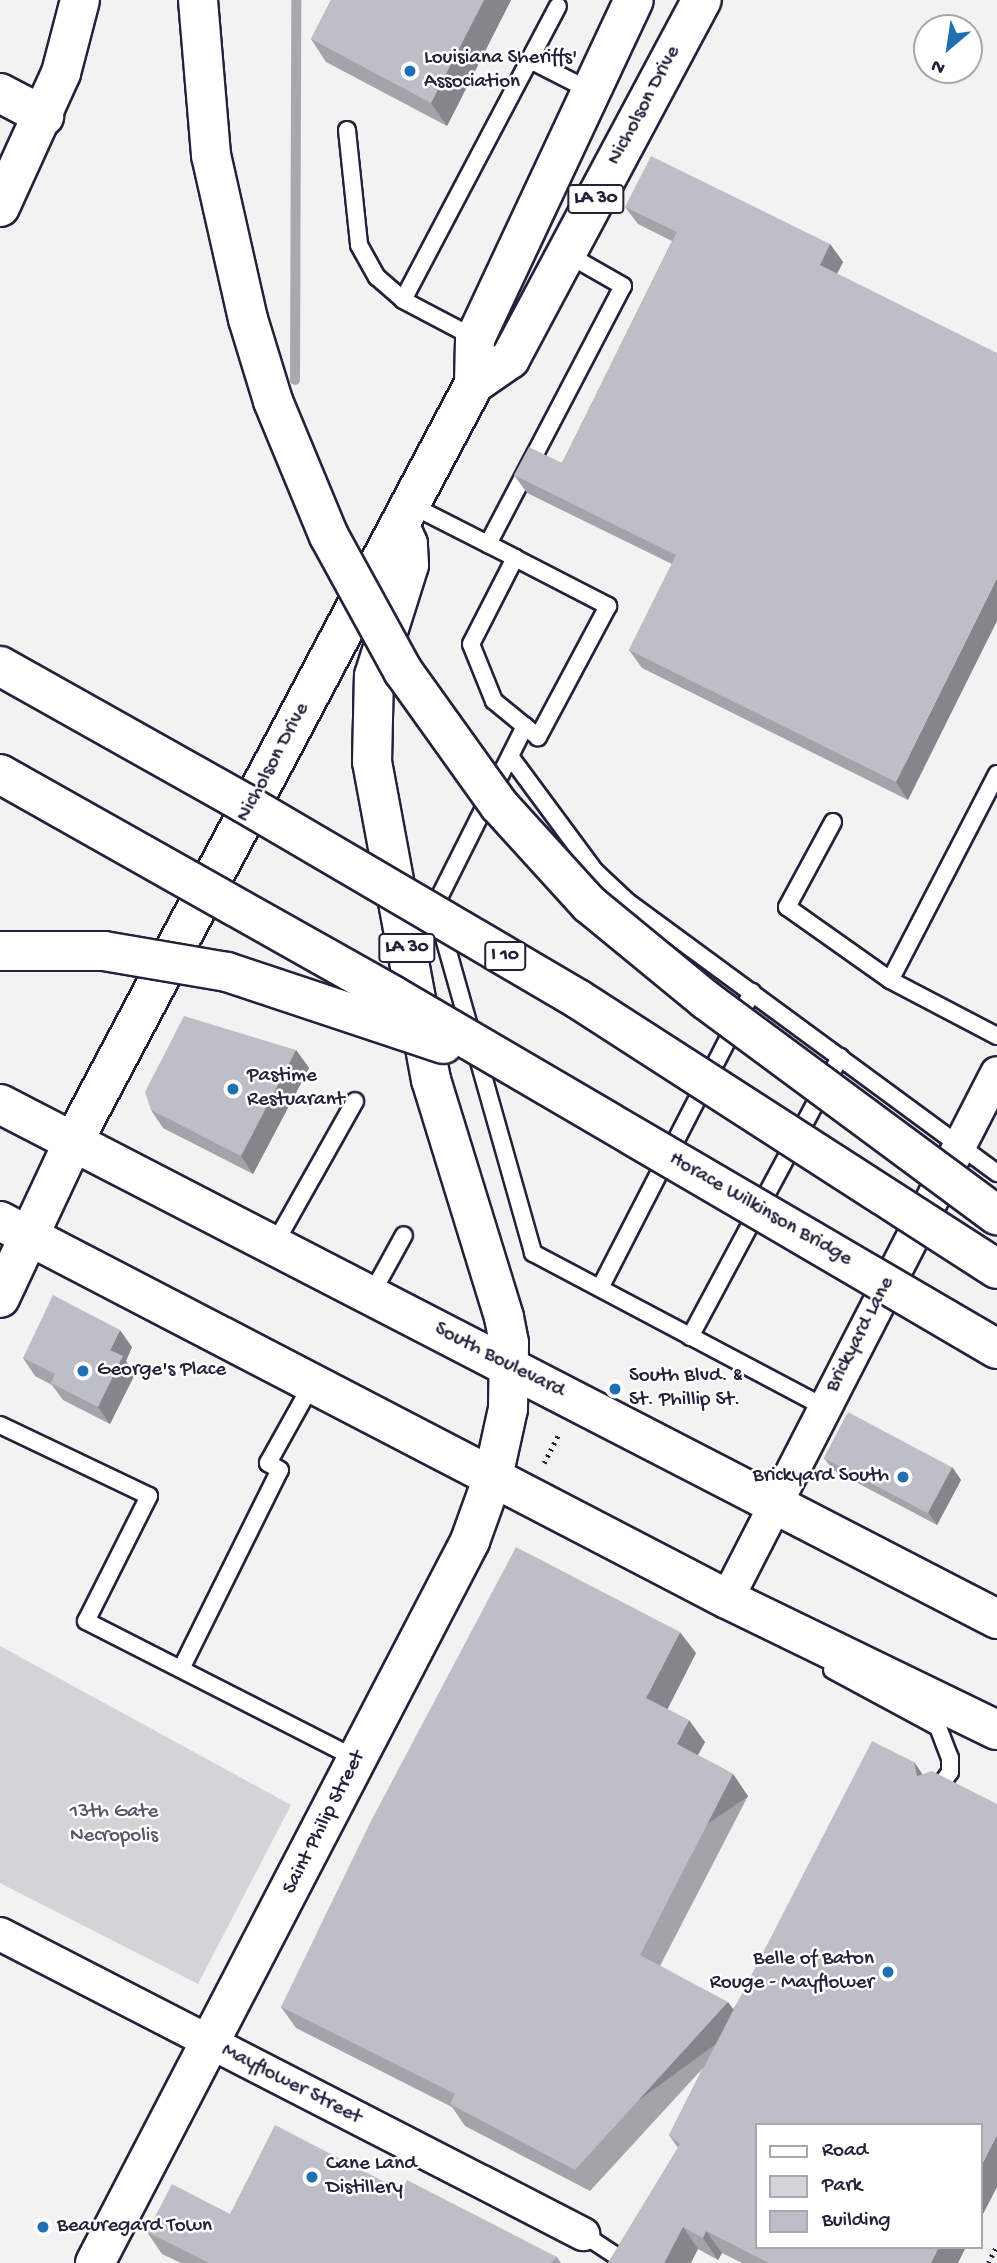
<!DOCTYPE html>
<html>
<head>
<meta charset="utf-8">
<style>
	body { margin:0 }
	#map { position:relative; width:997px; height:2263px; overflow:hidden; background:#f2f2f3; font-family:"Gochi Hand",sans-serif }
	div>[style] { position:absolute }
	.green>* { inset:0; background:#d3d3d8 }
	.stream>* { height:10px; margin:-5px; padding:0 5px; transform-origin:5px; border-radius:5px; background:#a8a8b2 }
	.path>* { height:4.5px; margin-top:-2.25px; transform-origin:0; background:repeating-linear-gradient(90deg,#22223b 0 2px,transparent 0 7px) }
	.roads { filter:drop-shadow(2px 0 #22223b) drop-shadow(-2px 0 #22223b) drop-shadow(0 2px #22223b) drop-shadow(0 -2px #22223b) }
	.service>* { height:16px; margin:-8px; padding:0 8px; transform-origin:8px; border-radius:8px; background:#fff }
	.minor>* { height:32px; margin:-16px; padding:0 16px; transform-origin:16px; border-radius:16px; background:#fff }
	.tertiary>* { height:38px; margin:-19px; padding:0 19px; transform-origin:19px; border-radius:19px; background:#fff }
	.secondary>* { height:38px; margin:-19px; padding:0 19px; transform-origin:19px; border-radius:19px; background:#fff }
	.primary>* { height:38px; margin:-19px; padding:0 19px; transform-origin:19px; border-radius:19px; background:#fff }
	.bridges { filter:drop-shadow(2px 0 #22223b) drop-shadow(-2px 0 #22223b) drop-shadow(0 2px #22223b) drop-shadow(0 -2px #22223b) }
	.motorway-bridge>* { height:38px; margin:-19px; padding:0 19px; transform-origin:19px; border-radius:19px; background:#fff }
	.wall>* { inset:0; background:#a3a3aa }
	.shaded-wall>* { inset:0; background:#85858b; transform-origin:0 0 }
	.building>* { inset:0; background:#bebec6; transform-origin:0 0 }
	.dots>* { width:19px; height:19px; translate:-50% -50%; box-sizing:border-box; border:4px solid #fff; border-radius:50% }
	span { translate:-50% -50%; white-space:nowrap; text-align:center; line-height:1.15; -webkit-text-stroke:5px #fff; paint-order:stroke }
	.shield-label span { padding:2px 5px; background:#fff; border:2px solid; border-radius:5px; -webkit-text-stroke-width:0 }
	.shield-label { font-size:19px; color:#22223b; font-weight:700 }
	.poi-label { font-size:21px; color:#22223b }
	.left { translate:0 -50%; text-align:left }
	.right { translate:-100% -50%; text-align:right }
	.street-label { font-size:21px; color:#22223b }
	.park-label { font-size:21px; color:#57576a }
	.legend { position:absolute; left:755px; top:2123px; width:228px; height:126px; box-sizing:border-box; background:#fff; border:2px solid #a7a7b1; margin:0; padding:9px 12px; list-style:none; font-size:21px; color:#22223b }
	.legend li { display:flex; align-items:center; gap:14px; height:35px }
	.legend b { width:35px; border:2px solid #a7a7b1 }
	.north { position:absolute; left:913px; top:14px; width:70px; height:70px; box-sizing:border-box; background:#fff; border:2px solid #a7a7b1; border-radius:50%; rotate:209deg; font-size:19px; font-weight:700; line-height:28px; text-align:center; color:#22223b }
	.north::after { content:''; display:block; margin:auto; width:24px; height:32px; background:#1f6fb2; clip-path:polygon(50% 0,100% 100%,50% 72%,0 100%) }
</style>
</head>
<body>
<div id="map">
	<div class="green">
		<i style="clip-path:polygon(0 1646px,291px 1805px,198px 1984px,0 1883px)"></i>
	</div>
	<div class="stream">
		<i style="left:295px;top:380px;width:380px;rotate:-89.8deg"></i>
	</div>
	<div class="path">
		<i style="left:544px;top:1463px;width:33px;rotate:-63deg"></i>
		<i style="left:988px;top:2263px;width:20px;rotate:-63deg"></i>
	</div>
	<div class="roads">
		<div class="service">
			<i style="left:530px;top:60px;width:66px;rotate:27deg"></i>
			<i style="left:347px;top:130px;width:116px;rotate:84deg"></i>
			<i style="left:359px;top:245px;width:37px;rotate:61deg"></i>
			<i style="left:377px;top:277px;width:35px;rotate:41deg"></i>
			<i style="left:475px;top:338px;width:81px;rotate:-152.2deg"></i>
			<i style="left:403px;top:300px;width:332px;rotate:-62.2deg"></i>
			<i style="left:411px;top:505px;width:86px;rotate:26.9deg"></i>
			<i style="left:488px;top:544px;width:291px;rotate:-62.4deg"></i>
			<i style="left:623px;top:286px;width:64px;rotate:-150.3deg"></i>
			<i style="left:488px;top:544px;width:30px;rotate:27deg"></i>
			<i style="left:515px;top:558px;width:105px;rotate:27.3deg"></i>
			<i style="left:608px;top:606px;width:149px;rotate:118.1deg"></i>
			<i style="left:538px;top:737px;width:57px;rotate:-140.7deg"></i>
			<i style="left:494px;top:701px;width:61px;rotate:-112deg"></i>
			<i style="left:471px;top:644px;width:97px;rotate:-62.9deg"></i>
			<i style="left:525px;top:726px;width:201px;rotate:116.6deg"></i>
			<i style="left:435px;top:906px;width:361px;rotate:74.2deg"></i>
			<i style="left:533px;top:1253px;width:329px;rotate:27.9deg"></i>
			<i style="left:512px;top:759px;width:139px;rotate:53.5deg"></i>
			<i style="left:595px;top:871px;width:45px;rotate:43.2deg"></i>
			<i style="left:628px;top:902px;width:458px;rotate:36.3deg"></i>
			<i style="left:997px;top:774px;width:232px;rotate:117.4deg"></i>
			<i style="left:890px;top:980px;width:121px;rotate:27.6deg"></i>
			<i style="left:833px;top:822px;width:97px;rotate:118.4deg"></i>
			<i style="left:787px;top:907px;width:126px;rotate:35.3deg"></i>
			<i style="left:274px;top:1245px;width:165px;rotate:-60.6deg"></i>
			<i style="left:600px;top:1288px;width:333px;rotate:-62.8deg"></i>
			<i style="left:371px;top:1295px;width:68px;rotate:-61.2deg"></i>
			<i style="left:690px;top:1337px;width:318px;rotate:-61.8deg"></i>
			<i style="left:0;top:1425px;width:165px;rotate:25.5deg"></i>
			<i style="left:149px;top:1496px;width:140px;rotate:116.7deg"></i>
			<i style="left:86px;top:1621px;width:304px;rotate:27deg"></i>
			<i style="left:181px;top:1669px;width:222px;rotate:-63.6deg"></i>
			<i style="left:280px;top:1470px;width:14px;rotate:-150deg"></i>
			<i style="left:268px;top:1463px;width:90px;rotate:-60.9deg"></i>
			<i style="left:832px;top:1670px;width:120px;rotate:28.3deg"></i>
			<i style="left:938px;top:1727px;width:33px;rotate:69deg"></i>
			<i style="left:950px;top:1758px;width:14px;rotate:90deg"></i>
			<i style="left:950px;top:1772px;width:21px;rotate:125deg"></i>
			<i style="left:583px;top:2234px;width:53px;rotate:33.4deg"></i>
		</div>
		<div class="minor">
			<i style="left:727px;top:1599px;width:591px;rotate:-62.83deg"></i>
			<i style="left:0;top:1934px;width:656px;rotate:27.23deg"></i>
		</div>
		<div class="tertiary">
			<i style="left:0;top:93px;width:50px;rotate:27.6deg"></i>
			<i style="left:0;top:207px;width:147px;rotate:-65.5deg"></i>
			<i style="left:61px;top:73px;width:75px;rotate:-75.4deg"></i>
		</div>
		<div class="secondary">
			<i style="left:0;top:1104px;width:1122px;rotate:27.32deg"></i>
			<i style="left:0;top:1221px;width:819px;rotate:27.47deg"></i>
			<i style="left:727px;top:1599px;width:300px;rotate:25.9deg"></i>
		</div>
		<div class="primary">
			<i style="left:474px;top:384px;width:44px;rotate:-34.8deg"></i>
			<i style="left:510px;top:359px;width:407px;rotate:-61.9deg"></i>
			<i style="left:0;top:1298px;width:172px;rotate:-64.9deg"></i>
			<i style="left:73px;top:1142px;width:858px;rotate:-62.12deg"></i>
			<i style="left:474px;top:384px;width:45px;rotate:-88.7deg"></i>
			<i style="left:475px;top:339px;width:374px;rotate:-64.9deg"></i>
			<i style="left:95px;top:2263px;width:814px;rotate:-62.55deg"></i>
			<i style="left:470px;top:1541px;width:68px;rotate:-70.2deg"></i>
			<i style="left:493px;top:1477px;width:70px;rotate:-77.6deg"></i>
			<i style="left:508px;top:1409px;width:66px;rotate:-89.1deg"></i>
			<i style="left:509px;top:1343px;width:26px;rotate:-101deg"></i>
			<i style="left:504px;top:1317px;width:248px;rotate:-107.1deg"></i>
			<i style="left:431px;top:1080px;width:323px;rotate:-100.5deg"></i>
			<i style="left:372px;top:762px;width:86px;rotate:-88.7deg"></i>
			<i style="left:374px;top:676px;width:116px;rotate:-72.5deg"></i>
			<i style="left:409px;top:565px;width:21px;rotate:-93deg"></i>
			<i style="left:408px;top:544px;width:20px;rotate:-114deg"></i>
		</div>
	</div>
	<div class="bridges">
		<div class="motorway-bridge">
			<i style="left:198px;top:0;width:156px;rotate:85.2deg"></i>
			<i style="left:211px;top:155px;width:168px;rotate:77.3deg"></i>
			<i style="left:248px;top:319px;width:86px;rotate:73deg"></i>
			<i style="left:273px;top:401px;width:146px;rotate:67.5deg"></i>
			<i style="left:329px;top:536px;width:154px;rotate:61.3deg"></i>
			<i style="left:403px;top:671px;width:165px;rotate:54.4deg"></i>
			<i style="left:499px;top:805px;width:134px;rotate:47.7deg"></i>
			<i style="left:589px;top:904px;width:151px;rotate:39.4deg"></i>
			<i style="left:706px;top:1000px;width:362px;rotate:36.5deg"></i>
			<i style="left:0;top:666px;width:280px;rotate:29.3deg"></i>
			<i style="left:244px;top:803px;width:387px;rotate:30.4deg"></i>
			<i style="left:578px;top:999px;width:498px;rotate:32.8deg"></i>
			<i style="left:0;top:774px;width:450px;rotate:29.4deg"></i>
			<i style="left:392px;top:995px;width:701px;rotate:30.33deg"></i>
			<i style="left:0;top:951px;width:104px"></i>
			<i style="left:104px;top:951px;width:125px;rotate:9.7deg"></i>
			<i style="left:227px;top:972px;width:228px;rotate:18.4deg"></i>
		</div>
	</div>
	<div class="wall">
		<i style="clip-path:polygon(331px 0,511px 0,447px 126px,326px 62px,311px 39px)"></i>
		<i style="clip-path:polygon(625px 207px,830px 244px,843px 262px,837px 274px,908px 800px,642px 668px,629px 650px,672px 564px,527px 493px,514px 475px,562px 463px,672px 241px,638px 224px)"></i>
		<i style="clip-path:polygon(296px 1050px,309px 1068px,253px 1174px,163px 1128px,151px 1110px)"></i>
		<i style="clip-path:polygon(132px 1347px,126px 1361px,135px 1374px,110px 1424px,63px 1400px,52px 1385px,35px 1376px,23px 1358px)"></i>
		<i style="clip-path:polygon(824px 1458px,952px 1467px,961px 1480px,937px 1525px,833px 1470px)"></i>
		<i style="clip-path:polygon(696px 1653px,667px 1709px,705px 1742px,698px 1755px,733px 1774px,748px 1796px,660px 1966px,733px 2009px,914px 1762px,922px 1774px,958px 2263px,742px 2263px,722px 2253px,718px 2260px,698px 2249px,608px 2263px,678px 2148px,669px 2135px,703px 2068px,590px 2191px,465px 2126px,452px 2107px,296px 2028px,281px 2007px)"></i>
		<i style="clip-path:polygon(402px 2191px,557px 2257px,561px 2263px,181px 2263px,162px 2254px,147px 2232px,230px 2214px)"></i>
	</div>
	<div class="shaded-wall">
		<i style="clip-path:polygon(484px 0,511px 0,447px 126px,431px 103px)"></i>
		<i style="clip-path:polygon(830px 244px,843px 262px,832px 283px,820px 265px)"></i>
		<i style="clip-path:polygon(997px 578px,997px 621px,908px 800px,896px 782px)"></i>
		<i style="clip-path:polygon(296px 1050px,309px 1068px,253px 1174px,241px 1156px)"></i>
		<i style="clip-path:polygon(120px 1330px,132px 1347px,126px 1361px,135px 1374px,110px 1424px,98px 1407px,110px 1350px)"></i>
		<i style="clip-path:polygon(952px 1467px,961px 1480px,937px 1525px,928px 1512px)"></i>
		<i style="clip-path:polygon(680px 1632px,696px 1653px,662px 1720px,646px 1698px)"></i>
		<i style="clip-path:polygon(689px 1720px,705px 1742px,692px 1766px,677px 1744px)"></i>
		<i style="clip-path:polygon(914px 1762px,929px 1784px,917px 1776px)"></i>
		<i style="left:733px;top:1774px;width:27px;height:203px;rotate:56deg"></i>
		<i style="left:728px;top:2002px;width:27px;height:227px;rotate:54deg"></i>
		<i style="clip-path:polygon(997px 2135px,997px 2187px,981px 2218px,981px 2166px)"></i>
		<i style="clip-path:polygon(683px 2227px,698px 2249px,691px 2263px,664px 2263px)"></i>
		<i style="clip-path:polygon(706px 2231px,722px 2253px,718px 2260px,703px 2238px)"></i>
		<i style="clip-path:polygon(939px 2247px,966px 2247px,958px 2263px,931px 2263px)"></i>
	</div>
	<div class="building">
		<i style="clip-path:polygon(331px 0,484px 0,431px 103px,311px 39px)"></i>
		<i style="clip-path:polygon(651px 156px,830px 244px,820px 265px,997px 353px,997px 578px,896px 782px,629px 650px,676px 555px,514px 475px,529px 447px,562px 463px,677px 232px,625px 207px)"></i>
		<i style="clip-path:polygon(184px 1016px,296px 1050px,241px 1156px,151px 1110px,145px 1092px)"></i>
		<i style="clip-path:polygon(53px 1295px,120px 1330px,110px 1350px,123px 1356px,98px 1407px,51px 1383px,55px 1374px,23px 1358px)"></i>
		<i style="left:848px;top:1412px;width:118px;height:52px;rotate:28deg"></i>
		<i style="clip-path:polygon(516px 1547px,680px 1632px,646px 1698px,689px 1720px,677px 1744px,733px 1774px,640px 1955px,728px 2002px,575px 2170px,450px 2104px,455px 2094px,281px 2007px,371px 1821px)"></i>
		<i style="clip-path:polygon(872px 1741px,914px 1762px,917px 1776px,932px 1771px,997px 1804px,997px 2135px,981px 2166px,981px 2125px,757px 2125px,757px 2247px,939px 2247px,931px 2263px,769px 2263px,706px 2231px,703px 2238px,683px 2227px,664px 2263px,608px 2263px,680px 2144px,669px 2135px)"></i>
		<i style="clip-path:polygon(275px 2125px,402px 2191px,407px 2180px,557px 2257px,551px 2263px,209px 2263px,147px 2232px,172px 2184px,230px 2214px)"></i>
	</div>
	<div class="dots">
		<i style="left:410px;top:71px;background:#1f6fb2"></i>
		<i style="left:233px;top:1089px;background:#1f6fb2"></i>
		<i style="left:83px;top:1371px;background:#1f6fb2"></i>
		<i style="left:615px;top:1389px;background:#1f6fb2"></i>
		<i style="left:903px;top:1477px;background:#1f6fb2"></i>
		<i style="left:888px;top:1972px;background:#1f6fb2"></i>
		<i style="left:312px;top:2177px;background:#1f6fb2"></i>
		<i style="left:43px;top:2227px;background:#1f6fb2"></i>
	</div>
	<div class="shield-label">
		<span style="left:596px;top:199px">LA 30</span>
		<span style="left:407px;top:948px">LA 30</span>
		<span style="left:505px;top:956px">I 10</span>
	</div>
	<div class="poi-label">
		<span class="left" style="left:424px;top:71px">Louisiana Sheriffs'<br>Association</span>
		<span class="left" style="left:247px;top:1089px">Pastime<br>Restuarant</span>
		<span class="left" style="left:97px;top:1371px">George's Place</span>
		<span class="left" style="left:629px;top:1389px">South Blvd. &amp;<br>St. Phillip St.</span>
		<span class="right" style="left:889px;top:1477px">Brickyard South</span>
		<span class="right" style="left:874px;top:1972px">Belle of Baton<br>Rouge - Mayflower</span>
		<span class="left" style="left:326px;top:2177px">Cane Land<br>Distillery</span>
		<span class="left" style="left:57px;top:2227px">Beauregard Town</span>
	</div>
	<div class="street-label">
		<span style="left:645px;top:106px;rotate:-62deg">Nicholson Drive</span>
		<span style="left:274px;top:763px;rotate:-62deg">Nicholson Drive</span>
		<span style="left:760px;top:1210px;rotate:30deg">Horace Wilkinson Bridge</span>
		<span style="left:861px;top:1335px;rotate:-63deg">Brickyard Lane</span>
		<span style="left:499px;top:1361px;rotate:27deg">South Boulevard</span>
		<span style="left:325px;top:1823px;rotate:-63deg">Saint Philip Street</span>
		<span style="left:291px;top:2085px;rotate:27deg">Mayflower Street</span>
	</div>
	<div class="park-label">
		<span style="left:114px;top:1825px">13th Gate<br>Necropolis</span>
	</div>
	<ul class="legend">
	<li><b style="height:9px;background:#fff"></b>Road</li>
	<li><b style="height:19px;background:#d3d3d8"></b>Park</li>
	<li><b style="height:19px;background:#bebec6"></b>Building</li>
	</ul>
	<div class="north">N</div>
</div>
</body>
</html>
